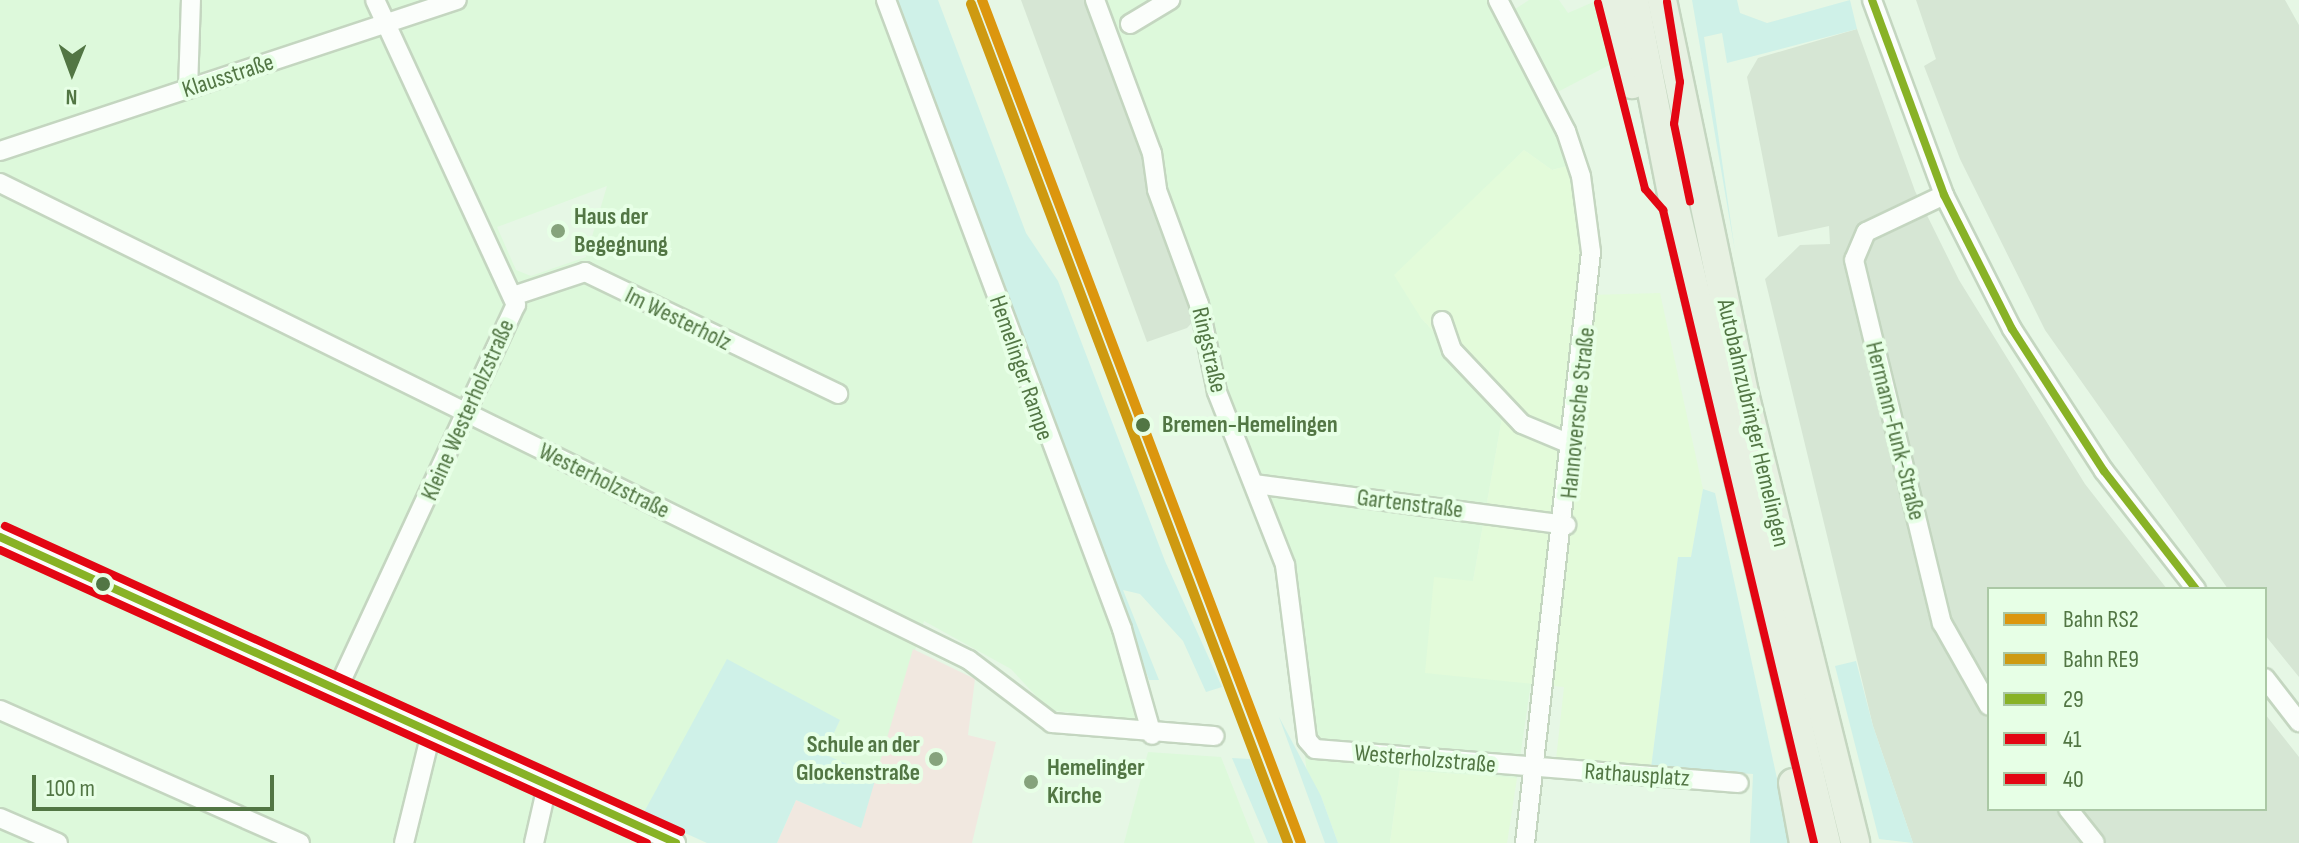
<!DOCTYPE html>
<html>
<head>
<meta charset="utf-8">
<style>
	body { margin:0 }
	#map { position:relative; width:2299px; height:843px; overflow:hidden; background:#e6f7e5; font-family:"Sofia Sans Condensed",sans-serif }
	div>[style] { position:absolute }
	.residential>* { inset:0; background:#ddf9db }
	.commercial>* { inset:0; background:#e3fbda }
	.industrial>* { inset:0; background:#d6e6d4 }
	.education>* { inset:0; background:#f1e8e0 }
	.green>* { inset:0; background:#cff1e8 }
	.roads { filter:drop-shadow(2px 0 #c4d6c0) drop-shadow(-2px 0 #c4d6c0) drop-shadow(0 2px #c4d6c0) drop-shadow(0 -2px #c4d6c0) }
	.minor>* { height:18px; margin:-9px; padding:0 9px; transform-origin:9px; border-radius:9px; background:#fbfefb }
	.highway>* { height:28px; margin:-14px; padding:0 14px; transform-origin:14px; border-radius:14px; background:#e7f1e2 }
	.bus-1>* { height:8px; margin:-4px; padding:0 4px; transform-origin:4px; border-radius:4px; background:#88b226 }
	.bus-2>* { height:8px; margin:-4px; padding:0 4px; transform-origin:4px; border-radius:4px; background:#e30613 }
	.bus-3>* { height:8px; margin:-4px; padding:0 4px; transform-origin:4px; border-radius:4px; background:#e30613 }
	.rail-1>* { height:10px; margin:-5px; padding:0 5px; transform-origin:5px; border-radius:5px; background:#dc960e }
	.rail-2>* { height:10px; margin:-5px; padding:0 5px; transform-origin:5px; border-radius:5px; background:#ce9a11 }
	.dots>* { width:22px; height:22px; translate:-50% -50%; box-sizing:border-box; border:4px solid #e7ffe6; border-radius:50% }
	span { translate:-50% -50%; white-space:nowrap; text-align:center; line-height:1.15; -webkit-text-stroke:8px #e7ffe6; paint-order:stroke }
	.street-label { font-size:24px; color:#527644 }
	.poi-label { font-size:24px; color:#527644; font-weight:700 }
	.left { translate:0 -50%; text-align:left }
	.right { translate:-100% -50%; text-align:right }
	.stop-label { font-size:24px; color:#527644; font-weight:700 }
	.legend { position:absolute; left:1987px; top:587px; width:280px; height:224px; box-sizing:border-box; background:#e7ffe6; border:2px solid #abc8a5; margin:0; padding:10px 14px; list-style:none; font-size:24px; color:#527644 }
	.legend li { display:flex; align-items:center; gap:16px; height:40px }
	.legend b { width:40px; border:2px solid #abc8a5 }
	.north { position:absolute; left:32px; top:32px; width:80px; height:80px; -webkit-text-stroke:6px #e7ffe6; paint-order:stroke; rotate:181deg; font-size:22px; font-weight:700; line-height:32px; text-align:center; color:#527644 }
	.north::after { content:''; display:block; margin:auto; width:28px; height:36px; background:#527644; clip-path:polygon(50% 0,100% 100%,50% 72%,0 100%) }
	.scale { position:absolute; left:32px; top:775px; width:242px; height:36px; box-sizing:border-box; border:4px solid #527644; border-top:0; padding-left:10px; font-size:24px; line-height:28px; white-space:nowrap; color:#527644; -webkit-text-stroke:6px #e7ffe6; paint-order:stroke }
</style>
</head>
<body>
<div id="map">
	<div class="residential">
		<i style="clip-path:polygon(evenodd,0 0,877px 0,1140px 709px,1139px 722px,1049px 710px,1011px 669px,924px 621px,876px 777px,823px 754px,840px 720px,643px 813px,632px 840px,637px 843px,0 843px,0 0,607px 186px,586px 257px,531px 276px,516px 270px,497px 227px,607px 186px)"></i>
		<i style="clip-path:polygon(1088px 0,1500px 0,1509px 13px,1529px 0,1559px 0,1568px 13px,1598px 0,1615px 62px,1550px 96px,1575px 164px,1552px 170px,1524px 150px,1444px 229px,1410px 294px,1421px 318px,1504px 407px,1473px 581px,1425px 672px,1531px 683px,1517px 778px,1400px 770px,1390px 843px,1338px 843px,1321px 796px,1308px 783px,1283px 566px)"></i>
		<i style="clip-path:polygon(1148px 752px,1221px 757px,1255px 843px,1124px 843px)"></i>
	</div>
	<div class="commercial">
		<i style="clip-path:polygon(1524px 150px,1552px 170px,1575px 164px,1589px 295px,1660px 293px,1703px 489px,1691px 557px,1678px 558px,1651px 768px,1556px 759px,1564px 687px,1425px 673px,1434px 577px,1473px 581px,1504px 407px,1421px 318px,1394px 275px)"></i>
		<i style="clip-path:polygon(1400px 770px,1517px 778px,1507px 843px,1390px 843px)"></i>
	</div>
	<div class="industrial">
		<i style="clip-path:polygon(1021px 0,1088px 0,1200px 314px,1187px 328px,1147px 342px)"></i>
		<i style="clip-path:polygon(1916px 0,2285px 0,2299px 25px,2299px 677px,2265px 635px,2265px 589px,2228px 589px,2045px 330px,1960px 159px,1924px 66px,1936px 59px)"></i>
		<i style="clip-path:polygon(1857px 29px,1915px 191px,1959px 280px,2085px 484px,2167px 589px,1989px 589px,1989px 809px,2265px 809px,2265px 714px,2299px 757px,2299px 843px,1913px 843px,1873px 726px,1765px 279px,1800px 245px,1830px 244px,1829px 226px,1778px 237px,1747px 77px,1758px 58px)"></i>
	</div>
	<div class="education">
		<i style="clip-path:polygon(913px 649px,975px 679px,968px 735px,996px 742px,972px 843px,777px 843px,796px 800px,861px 827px)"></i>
	</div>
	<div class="green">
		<i style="clip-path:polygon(894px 0,938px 0,1026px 233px,1058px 281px,1165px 561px,1222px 687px,1206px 692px,1183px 641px,1140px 594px,1123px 590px,1159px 680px,1149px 680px)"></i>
		<i style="clip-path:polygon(1692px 0,1737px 0,1740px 13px,1767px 23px,1850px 0,1857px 29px,1727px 63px,1722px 33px,1704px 37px,1735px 251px)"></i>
		<i style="clip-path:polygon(1703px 489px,1715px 493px,1791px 843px,1750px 843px,1753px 774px,1651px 768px,1678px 557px,1691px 557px)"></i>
		<i style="clip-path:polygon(727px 659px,840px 720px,824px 754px,876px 777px,861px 828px,796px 800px,777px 843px,707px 843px,643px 814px)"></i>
		<i style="clip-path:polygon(1856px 661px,1873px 726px,1913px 843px,1879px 839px,1835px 666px)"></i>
		<i style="clip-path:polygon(1279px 717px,1321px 796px,1338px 843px,1325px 843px)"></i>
		<i style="clip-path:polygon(1232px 758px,1250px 759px,1284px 843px,1268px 843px)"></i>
	</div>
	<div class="roads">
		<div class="minor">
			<i style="left:886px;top:0;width:672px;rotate:69.43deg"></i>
			<i style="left:1122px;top:629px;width:110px;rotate:74.2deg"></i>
			<i style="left:1095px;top:0;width:163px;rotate:69.6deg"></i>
			<i style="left:1152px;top:153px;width:37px;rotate:82deg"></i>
			<i style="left:1157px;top:190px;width:121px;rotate:69.8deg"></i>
			<i style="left:1199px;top:304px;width:90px;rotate:78.4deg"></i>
			<i style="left:1217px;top:392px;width:186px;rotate:68.5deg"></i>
			<i style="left:1285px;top:565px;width:176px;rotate:82.8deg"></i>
			<i style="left:1307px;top:740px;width:12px;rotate:48deg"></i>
			<i style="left:1315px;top:749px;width:425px;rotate:4.6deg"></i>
			<i style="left:1498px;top:0;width:148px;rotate:62.6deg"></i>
			<i style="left:1566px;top:131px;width:47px;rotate:71.6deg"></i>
			<i style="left:1581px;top:176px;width:77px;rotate:82.5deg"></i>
			<i style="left:1591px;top:252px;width:595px;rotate:96.37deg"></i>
			<i style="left:1872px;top:0;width:208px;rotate:69.7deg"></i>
			<i style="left:1944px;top:195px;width:150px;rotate:63.1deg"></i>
			<i style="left:2012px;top:329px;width:169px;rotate:57.1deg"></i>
			<i style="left:2104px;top:471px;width:150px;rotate:52.1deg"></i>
			<i style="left:1130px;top:24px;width:47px;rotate:-31deg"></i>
			<i style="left:188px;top:89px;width:89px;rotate:-88.1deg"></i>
			<i style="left:0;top:151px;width:481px;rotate:-18.3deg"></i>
			<i style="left:0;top:183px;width:1080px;rotate:26.21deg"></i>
			<i style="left:969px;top:660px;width:104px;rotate:37.2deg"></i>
			<i style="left:1052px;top:723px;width:163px;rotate:4.6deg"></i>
			<i style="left:1944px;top:195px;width:86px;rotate:154.6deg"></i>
			<i style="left:1866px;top:232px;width:30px;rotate:113deg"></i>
			<i style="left:1854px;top:260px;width:374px;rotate:76.4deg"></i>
			<i style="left:1942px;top:623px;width:95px;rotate:60.5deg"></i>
			<i style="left:516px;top:295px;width:73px;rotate:-18.4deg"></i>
			<i style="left:585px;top:272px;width:281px;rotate:25.7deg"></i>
			<i style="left:1442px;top:321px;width:31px;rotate:71deg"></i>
			<i style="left:1452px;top:350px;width:102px;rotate:46.6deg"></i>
			<i style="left:1522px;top:424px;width:57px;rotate:22.5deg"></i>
			<i style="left:1255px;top:484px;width:314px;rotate:7.5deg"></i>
			<i style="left:0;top:537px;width:742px;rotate:24.35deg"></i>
			<i style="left:2265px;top:678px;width:56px;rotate:52.3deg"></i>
			<i style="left:337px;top:690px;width:425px;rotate:-65.1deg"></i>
			<i style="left:516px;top:305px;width:336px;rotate:-114.8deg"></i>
			<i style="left:0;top:710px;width:328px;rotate:23.9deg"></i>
			<i style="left:2068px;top:809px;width:43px;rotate:51.5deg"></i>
			<i style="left:0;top:818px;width:63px;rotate:23.3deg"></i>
			<i style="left:404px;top:843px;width:113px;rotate:-76.2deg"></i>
			<i style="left:534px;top:843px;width:58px;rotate:-77.2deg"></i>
		</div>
		<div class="highway">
			<i style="left:1610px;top:0;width:87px;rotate:75.3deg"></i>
			<i style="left:1634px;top:0;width:208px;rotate:78.9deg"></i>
			<i style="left:1674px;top:204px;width:657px;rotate:76.62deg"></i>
			<i style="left:1662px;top:0;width:401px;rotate:78.2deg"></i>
			<i style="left:1744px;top:393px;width:463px;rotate:76.1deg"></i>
			<i style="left:1793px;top:783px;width:61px;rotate:79.6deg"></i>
		</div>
	</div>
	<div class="bus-1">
		<i style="left:1872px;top:0;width:208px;rotate:69.7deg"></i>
		<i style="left:1944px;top:195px;width:150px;rotate:63.1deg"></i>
		<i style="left:2012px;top:329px;width:169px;rotate:57.1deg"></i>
		<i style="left:2104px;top:471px;width:150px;rotate:52.1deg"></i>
		<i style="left:0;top:537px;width:742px;rotate:24.35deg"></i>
	</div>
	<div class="bus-2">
		<i style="left:1667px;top:2px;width:81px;rotate:80.8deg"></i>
		<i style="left:1680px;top:82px;width:42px;rotate:98.1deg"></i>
		<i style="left:1674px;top:124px;width:79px;rotate:78.3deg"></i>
		<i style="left:1598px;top:3px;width:192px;rotate:75.8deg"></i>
		<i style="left:1645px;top:189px;width:28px;rotate:49deg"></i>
		<i style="left:1663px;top:210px;width:651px;rotate:76.58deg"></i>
		<i style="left:0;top:550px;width:710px;rotate:24.36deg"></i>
	</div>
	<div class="bus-3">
		<i style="left:5px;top:526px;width:742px;rotate:24.35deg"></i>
	</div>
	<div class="rail-1">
		<i style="left:982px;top:0;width:901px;rotate:69.27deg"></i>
	</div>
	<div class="rail-2">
		<i style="left:971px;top:4px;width:897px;rotate:69.3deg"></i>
	</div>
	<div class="dots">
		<i style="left:558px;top:231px;background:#86a37c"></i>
		<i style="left:1143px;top:425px;background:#527644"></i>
		<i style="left:103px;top:584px;background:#527644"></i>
		<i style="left:936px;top:759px;background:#86a37c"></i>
		<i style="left:1031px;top:782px;background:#86a37c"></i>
	</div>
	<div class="street-label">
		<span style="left:228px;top:76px;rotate:-18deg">Klausstraße</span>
		<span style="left:678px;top:319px;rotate:26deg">Im Westerholz</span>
		<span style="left:1209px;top:350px;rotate:77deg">Ringstraße</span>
		<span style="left:1021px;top:368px;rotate:71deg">Hemelinger Rampe</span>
		<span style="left:468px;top:410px;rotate:-66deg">Kleine Westerholzstraße</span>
		<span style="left:1578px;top:413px;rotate:-84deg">Hannoversche Straße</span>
		<span style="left:1753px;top:423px;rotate:77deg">Autobahnzubringer Hemelingen</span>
		<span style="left:1895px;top:431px;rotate:76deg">Hermann-Funk-Straße</span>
		<span style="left:604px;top:481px;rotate:26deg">Westerholzstraße</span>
		<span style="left:1410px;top:504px;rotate:7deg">Gartenstraße</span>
		<span style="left:1425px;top:759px;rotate:5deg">Westerholzstraße</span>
		<span style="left:1637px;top:775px;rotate:4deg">Rathausplatz</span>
	</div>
	<div class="poi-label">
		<span class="left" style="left:574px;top:231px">Haus der<br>Begegnung</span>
		<span class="right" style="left:920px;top:759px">Schule an der<br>Glockenstraße</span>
		<span class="left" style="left:1047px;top:782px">Hemelinger<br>Kirche</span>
	</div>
	<div class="stop-label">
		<span class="left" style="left:1162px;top:425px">Bremen-Hemelingen</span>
	</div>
	<ul class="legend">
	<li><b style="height:10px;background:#dc960e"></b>Bahn RS2</li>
	<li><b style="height:10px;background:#ce9a11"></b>Bahn RE9</li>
	<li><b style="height:10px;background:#88b226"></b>29</li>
	<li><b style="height:10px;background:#e30613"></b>41</li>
	<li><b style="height:10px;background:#e30613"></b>40</li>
	</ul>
	<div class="north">N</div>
	<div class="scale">100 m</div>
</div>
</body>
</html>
